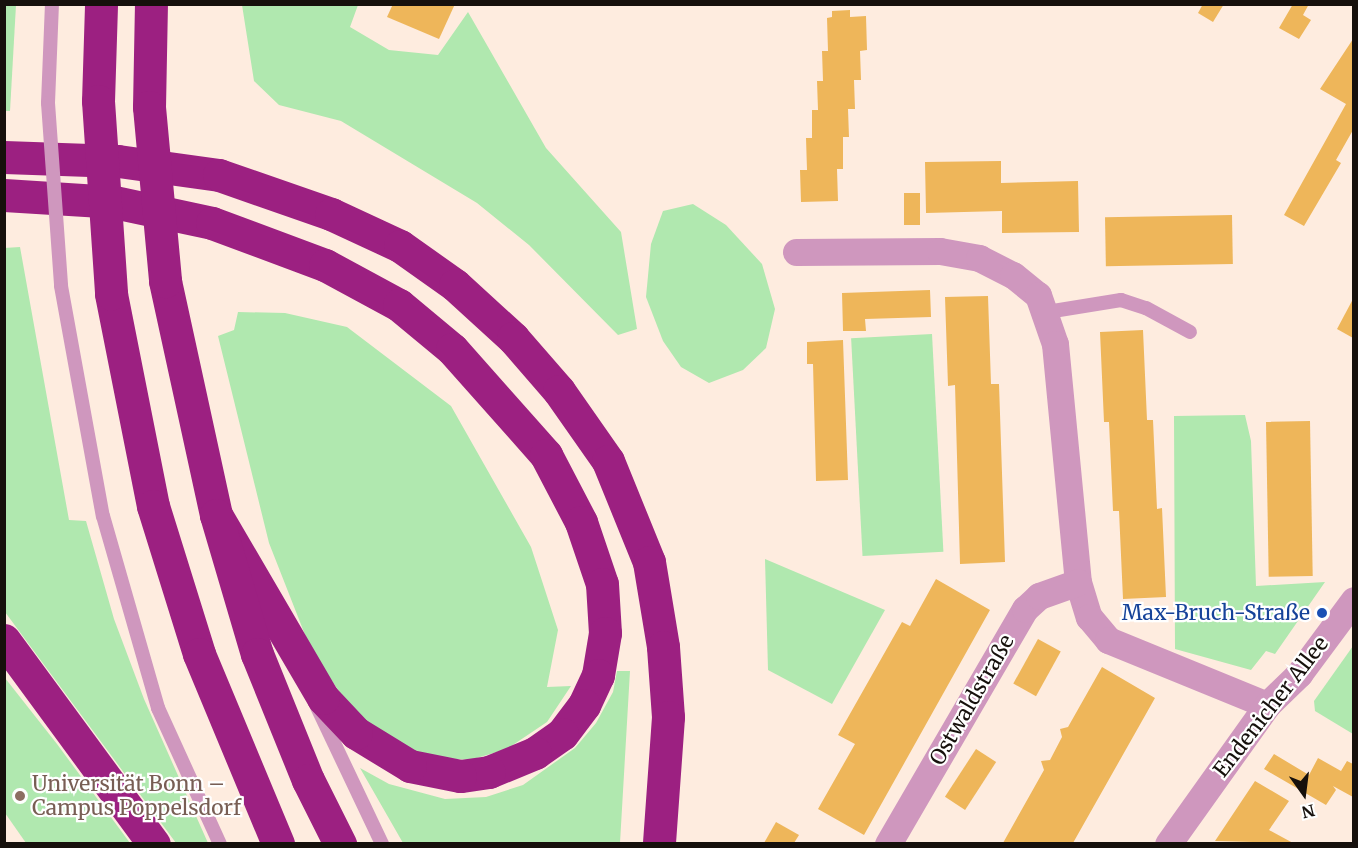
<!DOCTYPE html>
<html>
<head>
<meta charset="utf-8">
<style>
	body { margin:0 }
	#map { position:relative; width:1358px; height:848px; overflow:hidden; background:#feecdf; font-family:Merriweather,serif }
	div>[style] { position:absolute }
	.green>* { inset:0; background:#b0e8af; transform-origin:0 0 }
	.building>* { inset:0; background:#eeb65a; transform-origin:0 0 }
	.lane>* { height:14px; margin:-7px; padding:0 7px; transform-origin:7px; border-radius:7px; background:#cf97be }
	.street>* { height:27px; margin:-13.5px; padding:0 13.5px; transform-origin:13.5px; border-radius:13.5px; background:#cf97be }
	.highway>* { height:33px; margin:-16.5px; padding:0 16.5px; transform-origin:16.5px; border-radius:16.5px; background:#9c2081 }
	.lane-bridge>* { height:14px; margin:-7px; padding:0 7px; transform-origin:7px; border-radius:7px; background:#cf97be }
	.highway-bridge>* { height:33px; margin:-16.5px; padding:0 16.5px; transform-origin:16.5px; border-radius:16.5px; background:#9c2081 }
	.dots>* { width:16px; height:16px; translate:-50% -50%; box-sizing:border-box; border:3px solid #fff; border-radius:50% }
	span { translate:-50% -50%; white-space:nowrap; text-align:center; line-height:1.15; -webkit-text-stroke:4.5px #fff; paint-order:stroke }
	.transit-label { font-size:21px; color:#164399 }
	.right { translate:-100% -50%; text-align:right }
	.street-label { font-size:21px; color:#16100c }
	.education-label { font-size:21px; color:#785e54 }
	.left { translate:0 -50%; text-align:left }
	.frame { position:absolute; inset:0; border:6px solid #16100c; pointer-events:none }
	.north { position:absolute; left:1274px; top:764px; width:60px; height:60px; -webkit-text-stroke:4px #fff; paint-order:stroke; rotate:166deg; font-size:16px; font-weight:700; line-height:24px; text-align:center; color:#16100c }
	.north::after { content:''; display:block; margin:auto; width:21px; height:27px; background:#16100c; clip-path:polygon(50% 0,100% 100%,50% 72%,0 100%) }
</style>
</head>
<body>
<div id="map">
	<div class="green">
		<i style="clip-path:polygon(4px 5px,16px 5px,10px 111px,5px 111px)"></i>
		<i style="clip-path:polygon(242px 5px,358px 5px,350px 27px,389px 50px,438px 55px,468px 12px,546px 148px,621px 232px,637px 329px,618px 335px,529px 245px,477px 203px,341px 121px,279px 105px,254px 81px)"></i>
		<i style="clip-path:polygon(693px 204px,726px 225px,762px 264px,775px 309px,766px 348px,743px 370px,709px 383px,681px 367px,663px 341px,646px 297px,651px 244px,663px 211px)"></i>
		<i style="clip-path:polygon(20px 247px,69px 520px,86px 521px,114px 619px,144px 699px,208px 843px,176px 843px,5px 612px,4px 248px)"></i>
		<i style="clip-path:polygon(238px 312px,285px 313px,347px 327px,451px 406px,531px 547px,558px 630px,547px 687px,571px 686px,547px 722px,507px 749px,470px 760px,430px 757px,393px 744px,355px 715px,311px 650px,269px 543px,218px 336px,234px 330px)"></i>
		<i style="left:932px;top:334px;width:218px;height:81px;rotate:87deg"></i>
		<i style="clip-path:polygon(1245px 415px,1251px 441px,1256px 586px,1325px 582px,1275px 654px,1266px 651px,1251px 670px,1175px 649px,1174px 416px)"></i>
		<i style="clip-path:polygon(765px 559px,885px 610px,832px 704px,768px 670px)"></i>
		<i style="clip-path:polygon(1353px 646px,1353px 734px,1315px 711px,1314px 701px)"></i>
		<i style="clip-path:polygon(617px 671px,630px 671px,620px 843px,403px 843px,360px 768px,389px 784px,445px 799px,486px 797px,523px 785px,575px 748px,596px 723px,613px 692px)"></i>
		<i style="clip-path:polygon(5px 678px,57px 744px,130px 843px,26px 843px,5px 813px)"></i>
	</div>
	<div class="building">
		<i style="clip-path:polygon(393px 4px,455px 4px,439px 39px,387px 17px)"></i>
		<i style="clip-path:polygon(1203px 4px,1224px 4px,1213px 22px,1198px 13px)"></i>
		<i style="clip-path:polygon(1293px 4px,1309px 4px,1303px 15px,1311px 20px,1299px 39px,1279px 28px)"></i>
		<i style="clip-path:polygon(850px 10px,850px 17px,866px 16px,867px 50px,860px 51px,861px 80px,854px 80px,855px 109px,848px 109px,849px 137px,843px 137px,843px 169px,837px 169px,838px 201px,801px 202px,800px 170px,807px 170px,806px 138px,812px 138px,812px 110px,818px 110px,817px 81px,823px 81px,822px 51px,828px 51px,827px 18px,832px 17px,832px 11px)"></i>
		<i style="clip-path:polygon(1353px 39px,1353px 130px,1336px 160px,1341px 163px,1304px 226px,1284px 215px,1346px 104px,1320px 89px)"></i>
		<i style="clip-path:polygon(1001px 161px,1001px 183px,1078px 181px,1079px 232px,1002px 233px,1002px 211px,926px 213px,925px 162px)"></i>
		<i style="left:904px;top:193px;width:16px;height:32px"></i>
		<i style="left:1232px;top:215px;width:49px;height:127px;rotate:89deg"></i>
		<i style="clip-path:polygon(930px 290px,931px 317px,865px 319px,866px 331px,843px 331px,842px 293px)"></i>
		<i style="clip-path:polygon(988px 296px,991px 384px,999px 384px,1005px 562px,960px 564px,955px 385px,948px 386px,945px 297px)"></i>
		<i style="clip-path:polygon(1353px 299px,1353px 338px,1337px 329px)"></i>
		<i style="clip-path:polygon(1143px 330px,1147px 420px,1153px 420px,1157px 509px,1162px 508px,1166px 597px,1123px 599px,1119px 511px,1113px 511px,1109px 422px,1104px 422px,1100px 332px)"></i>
		<i style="clip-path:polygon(843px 340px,848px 480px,816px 481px,813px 364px,807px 364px,807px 342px)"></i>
		<i style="left:1310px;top:421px;width:155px;height:44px;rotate:89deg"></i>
		<i style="clip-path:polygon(936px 579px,990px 610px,864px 835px,818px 809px,855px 744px,838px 735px,902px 622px,910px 626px)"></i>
		<i style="left:1038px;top:639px;width:26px;height:51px;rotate:29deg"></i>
		<i style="clip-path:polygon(1102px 667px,1155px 698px,1073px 843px,1003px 843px,1044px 770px,1041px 761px,1050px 760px,1062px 737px,1060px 729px,1068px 727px)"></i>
		<i style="left:976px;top:749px;width:24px;height:57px;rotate:33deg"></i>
		<i style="clip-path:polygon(1274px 754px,1309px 775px,1318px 758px,1341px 771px,1347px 761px,1353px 764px,1353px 797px,1333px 786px,1336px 790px,1326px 805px,1264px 769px)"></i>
		<i style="clip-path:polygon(1255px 781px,1289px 801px,1269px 830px,1293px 843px,1215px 841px)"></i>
		<i style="clip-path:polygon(776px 822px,799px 835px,794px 843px,764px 843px)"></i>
	</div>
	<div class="lane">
		<i style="left:48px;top:103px;width:99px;rotate:-87.7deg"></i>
		<i style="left:61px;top:286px;width:234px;rotate:79.7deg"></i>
		<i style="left:103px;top:516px;width:200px;rotate:74deg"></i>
		<i style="left:158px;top:708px;width:149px;rotate:65.5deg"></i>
		<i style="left:1047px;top:312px;width:75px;rotate:-9.2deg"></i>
		<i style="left:1121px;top:300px;width:26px;rotate:18deg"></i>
		<i style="left:1146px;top:308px;width:50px;rotate:28.6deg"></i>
		<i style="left:317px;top:707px;width:152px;rotate:64.6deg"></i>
	</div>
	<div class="street">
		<i style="left:796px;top:252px;width:144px;rotate:-0.4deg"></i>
		<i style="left:940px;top:251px;width:40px;rotate:10deg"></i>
		<i style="left:979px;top:258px;width:38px;rotate:27deg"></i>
		<i style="left:1013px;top:275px;width:32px;rotate:39deg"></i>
		<i style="left:1038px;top:295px;width:52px;rotate:70.9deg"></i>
		<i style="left:1055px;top:344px;width:239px;rotate:84.5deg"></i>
		<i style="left:1078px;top:582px;width:37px;rotate:73deg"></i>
		<i style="left:1089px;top:617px;width:30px;rotate:50deg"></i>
		<i style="left:1108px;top:640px;width:172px;rotate:22.2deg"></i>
		<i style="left:888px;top:844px;width:272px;rotate:-59.8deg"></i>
		<i style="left:1025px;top:609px;width:19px;rotate:-43deg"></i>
		<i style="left:1039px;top:596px;width:41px;rotate:-19.7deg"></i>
		<i style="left:1168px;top:844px;width:171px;rotate:-54.5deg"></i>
		<i style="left:1267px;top:705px;width:45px;rotate:-44.1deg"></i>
		<i style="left:1299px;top:674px;width:92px;rotate:-53.4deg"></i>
	</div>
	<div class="highway">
		<i style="left:98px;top:101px;width:97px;rotate:-88.2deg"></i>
		<i style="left:149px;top:107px;width:103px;rotate:-88.9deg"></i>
		<i style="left:4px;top:157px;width:114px;rotate:2deg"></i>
		<i style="left:118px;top:161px;width:102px;rotate:7.9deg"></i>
		<i style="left:219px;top:175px;width:119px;rotate:19.2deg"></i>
		<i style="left:331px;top:214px;width:76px;rotate:24.9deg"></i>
		<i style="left:400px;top:246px;width:67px;rotate:35.3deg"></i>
		<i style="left:455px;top:285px;width:79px;rotate:42.4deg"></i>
		<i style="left:513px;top:338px;width:70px;rotate:49deg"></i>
		<i style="left:559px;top:391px;width:85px;rotate:55deg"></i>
		<i style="left:608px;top:461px;width:109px;rotate:67.9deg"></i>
		<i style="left:649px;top:562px;width:86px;rotate:80.6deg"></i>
		<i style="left:663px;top:647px;width:70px;rotate:85.9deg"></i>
		<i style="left:668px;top:717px;width:127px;rotate:94.1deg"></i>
		<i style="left:4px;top:195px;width:110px;rotate:3.6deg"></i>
		<i style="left:114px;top:202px;width:100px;rotate:12.1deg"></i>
		<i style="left:212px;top:223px;width:121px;rotate:20.4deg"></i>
		<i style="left:325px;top:265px;width:84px;rotate:28.4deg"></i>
		<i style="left:399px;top:305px;width:69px;rotate:39.7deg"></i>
		<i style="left:452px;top:349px;width:142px;rotate:48.4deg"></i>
		<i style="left:546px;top:455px;width:76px;rotate:62.4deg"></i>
		<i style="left:581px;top:522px;width:65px;rotate:71.3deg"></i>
		<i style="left:602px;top:584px;width:49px;rotate:86.5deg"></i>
		<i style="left:605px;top:633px;width:43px;rotate:99.5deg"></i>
		<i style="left:598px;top:675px;width:33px;rotate:115deg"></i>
		<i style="left:584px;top:705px;width:36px;rotate:127deg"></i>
		<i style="left:562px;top:734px;width:33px;rotate:145deg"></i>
		<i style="left:535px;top:753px;width:50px;rotate:157.6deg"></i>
		<i style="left:489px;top:772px;width:29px;rotate:172deg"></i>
		<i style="left:460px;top:776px;width:51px;rotate:-168.7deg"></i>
		<i style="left:410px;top:766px;width:63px;rotate:-148.6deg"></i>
		<i style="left:356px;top:733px;width:48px;rotate:-133.3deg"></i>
		<i style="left:323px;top:698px;width:212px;rotate:-120.3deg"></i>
		<i style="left:165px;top:281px;width:239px;rotate:77.7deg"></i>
		<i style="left:216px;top:515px;width:145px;rotate:73.6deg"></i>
		<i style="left:257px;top:654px;width:136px;rotate:68deg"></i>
		<i style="left:308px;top:780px;width:72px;rotate:63.4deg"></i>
		<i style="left:111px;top:294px;width:216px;rotate:78.8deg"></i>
		<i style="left:153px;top:506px;width:155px;rotate:72.7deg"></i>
		<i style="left:199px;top:654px;width:206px;rotate:67.4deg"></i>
		<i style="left:4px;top:640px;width:253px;rotate:53.7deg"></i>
	</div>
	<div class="lane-bridge">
		<i style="left:48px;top:103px;width:183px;rotate:85.9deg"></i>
	</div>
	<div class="highway-bridge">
		<i style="left:98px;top:101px;width:193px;rotate:86.1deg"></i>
		<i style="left:149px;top:107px;width:175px;rotate:84.7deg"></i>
	</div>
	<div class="dots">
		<i style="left:1322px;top:613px;background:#1a4fb4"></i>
		<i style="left:20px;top:796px;background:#8d6e63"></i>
	</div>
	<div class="transit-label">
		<span class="right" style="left:1310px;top:613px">Max-Bruch-Straße</span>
	</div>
	<div class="street-label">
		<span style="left:972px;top:700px;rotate:-60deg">Ostwaldstraße</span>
		<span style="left:1271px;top:707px;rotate:-52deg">Endenicher Allee</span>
	</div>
	<div class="education-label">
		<span class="left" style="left:32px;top:796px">Universität Bonn –<br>Campus Poppelsdorf</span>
	</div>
	<div class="frame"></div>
	<div class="north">N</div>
</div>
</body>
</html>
